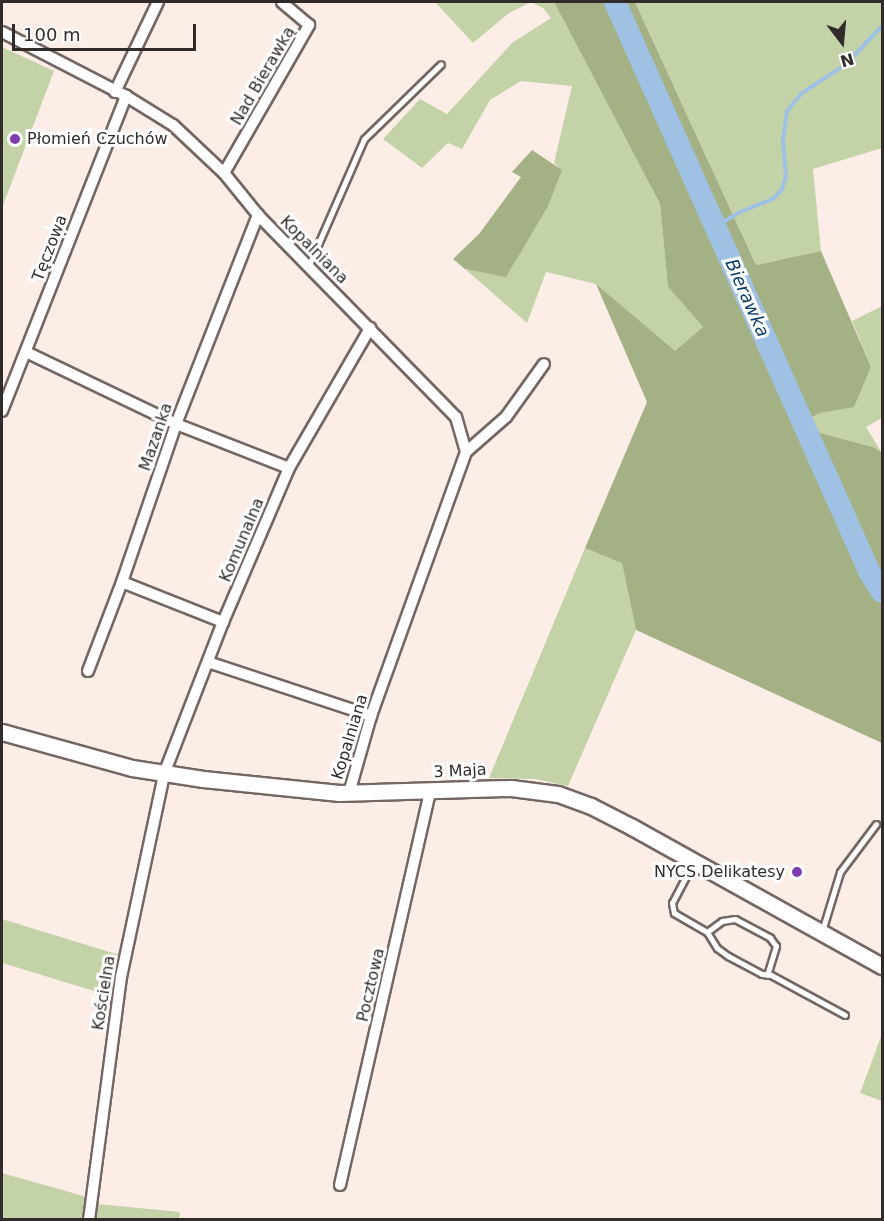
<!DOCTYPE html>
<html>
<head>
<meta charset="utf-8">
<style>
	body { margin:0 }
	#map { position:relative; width:884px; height:1221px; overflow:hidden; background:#fdede7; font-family:"DejaVu Sans",sans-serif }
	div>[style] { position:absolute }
	.green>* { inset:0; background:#c4d2a8; transform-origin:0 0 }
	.forest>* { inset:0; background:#a3b185 }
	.stream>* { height:4px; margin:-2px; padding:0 2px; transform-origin:2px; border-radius:2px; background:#9fc1e4 }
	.river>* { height:22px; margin:-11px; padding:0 11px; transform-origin:11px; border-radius:11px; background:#9fc1e4 }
	.roads { filter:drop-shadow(2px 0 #746662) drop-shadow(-2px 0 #746662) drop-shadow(0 2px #746662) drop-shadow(0 -2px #746662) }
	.lane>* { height:5px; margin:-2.5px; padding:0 2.5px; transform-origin:2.5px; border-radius:2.5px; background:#fff }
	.street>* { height:10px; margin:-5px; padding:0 5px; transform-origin:5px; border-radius:5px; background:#fff }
	.secondary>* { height:15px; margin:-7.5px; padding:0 7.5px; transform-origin:7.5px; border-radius:7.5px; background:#fff }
	.dots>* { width:16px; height:16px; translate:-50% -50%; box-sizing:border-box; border:3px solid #fff; border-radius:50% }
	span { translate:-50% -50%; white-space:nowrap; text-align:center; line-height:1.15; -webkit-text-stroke:6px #fff; paint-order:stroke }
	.street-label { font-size:16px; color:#312b29 }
	.poi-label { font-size:16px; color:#312b29 }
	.left { translate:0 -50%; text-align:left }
	.right { translate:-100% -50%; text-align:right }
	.water-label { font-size:18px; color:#0b3f6b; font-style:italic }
	.frame { position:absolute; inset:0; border:3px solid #312b29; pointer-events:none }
	.north { position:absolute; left:812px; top:12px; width:60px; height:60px; -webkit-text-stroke:4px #fff; paint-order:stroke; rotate:164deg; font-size:16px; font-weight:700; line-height:24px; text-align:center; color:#312b29 }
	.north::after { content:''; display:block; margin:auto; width:21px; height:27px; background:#312b29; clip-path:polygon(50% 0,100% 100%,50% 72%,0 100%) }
	.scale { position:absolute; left:12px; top:24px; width:184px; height:27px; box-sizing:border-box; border:3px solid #312b29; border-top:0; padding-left:8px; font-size:18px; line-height:21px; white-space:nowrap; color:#312b29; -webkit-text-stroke:4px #fff; paint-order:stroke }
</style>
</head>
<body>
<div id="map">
	<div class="green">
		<i style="clip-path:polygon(435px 2px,554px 2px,660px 204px,668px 287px,703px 327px,675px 352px,596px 284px,546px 272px,527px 323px,465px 269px,506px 276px,561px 170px,554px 163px,572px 86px,521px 81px,490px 100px,462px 149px,448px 143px,422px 168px,383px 139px,420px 99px,447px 114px,512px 43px,551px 18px,543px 8px,531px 2px,509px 13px,473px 43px)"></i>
		<i style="clip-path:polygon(635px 2px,882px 2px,882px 148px,813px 169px,821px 251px,756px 265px)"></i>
		<i style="clip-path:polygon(2px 47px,54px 71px,2px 208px)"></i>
		<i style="clip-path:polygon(882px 306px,882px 418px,866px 427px,882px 453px,873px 447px,793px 426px,820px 413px,854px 406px,871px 367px,852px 321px)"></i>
		<i style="clip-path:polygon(585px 548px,622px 562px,636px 630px,568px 786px,535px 779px,489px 778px)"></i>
		<i style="left:2px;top:919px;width:127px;height:42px;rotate:17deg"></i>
		<i style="clip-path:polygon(882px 1034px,882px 1101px,860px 1093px)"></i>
		<i style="clip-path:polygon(2px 1173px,87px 1197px,84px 1219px,2px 1219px)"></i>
		<i style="clip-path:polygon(97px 1204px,180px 1212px,179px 1219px,95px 1219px)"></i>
	</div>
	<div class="forest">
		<i style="clip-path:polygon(554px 2px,635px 2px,756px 265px,821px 251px,871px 367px,854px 407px,820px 413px,794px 426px,873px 447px,882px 453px,882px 743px,636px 630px,622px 563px,585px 548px,647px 402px,596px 284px,675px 351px,703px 327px,668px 287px,660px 204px)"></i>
		<i style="clip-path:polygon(532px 150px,562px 170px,548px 206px,506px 277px,465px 269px,453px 259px,479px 234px,521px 177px,512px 172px)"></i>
	</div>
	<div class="stream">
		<i style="left:715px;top:227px;width:27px;rotate:-31deg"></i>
		<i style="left:738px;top:213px;width:38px;rotate:-22deg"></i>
		<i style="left:773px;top:199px;width:13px;rotate:-48deg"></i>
		<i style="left:782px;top:189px;width:14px;rotate:-73deg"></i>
		<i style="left:786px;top:176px;width:36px;rotate:-95deg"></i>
		<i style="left:783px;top:140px;width:29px;rotate:-82deg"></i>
		<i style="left:787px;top:111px;width:23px;rotate:-50deg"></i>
		<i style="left:802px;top:93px;width:51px;rotate:-33.1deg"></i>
		<i style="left:845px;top:65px;width:54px;rotate:-46.5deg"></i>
	</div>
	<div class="river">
		<i style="left:615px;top:2px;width:625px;rotate:65.94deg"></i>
		<i style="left:870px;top:573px;width:22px;rotate:58deg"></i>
	</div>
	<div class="roads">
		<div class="lane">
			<i style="left:309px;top:265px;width:137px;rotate:-66.4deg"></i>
			<i style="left:364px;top:139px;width:107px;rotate:-44.2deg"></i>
			<i style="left:693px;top:863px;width:45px;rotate:117.7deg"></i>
			<i style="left:672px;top:903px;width:10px;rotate:79deg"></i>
			<i style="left:674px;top:913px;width:38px;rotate:30deg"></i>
			<i style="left:707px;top:932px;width:19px;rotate:58deg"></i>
			<i style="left:717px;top:948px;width:14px;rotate:36deg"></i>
			<i style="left:728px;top:956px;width:38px;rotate:28deg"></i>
			<i style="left:762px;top:974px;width:9px;rotate:6deg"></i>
			<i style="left:771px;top:975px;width:84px;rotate:28.4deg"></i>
			<i style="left:822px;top:931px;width:62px;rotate:-73deg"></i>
			<i style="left:840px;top:872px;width:60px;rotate:-53.1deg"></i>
			<i style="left:707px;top:932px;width:19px;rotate:-36deg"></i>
			<i style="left:722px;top:921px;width:13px;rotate:-9deg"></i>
			<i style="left:735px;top:919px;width:40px;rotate:28deg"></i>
			<i style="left:770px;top:938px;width:10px;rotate:53deg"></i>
			<i style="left:776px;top:946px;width:30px;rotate:107deg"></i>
		</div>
		<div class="street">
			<i style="left:2px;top:32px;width:140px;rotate:27.3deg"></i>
			<i style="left:126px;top:96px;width:55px;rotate:31.7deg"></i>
			<i style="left:173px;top:125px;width:70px;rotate:43.3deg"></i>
			<i style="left:224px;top:173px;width:54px;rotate:51deg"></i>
			<i style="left:258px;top:215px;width:283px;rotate:45.6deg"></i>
			<i style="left:456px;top:417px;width:36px;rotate:74deg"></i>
			<i style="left:466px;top:452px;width:281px;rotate:109.8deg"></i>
			<i style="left:371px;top:716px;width:80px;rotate:105.9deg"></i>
			<i style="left:115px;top:92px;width:100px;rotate:-64.5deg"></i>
			<i style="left:224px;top:173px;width:171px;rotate:-60.1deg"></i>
			<i style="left:309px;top:25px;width:35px;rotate:-140deg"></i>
			<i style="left:26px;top:352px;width:166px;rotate:25.6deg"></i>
			<i style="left:176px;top:424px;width:121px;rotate:21.3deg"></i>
			<i style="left:2px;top:411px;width:339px;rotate:-68.5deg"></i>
			<i style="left:466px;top:452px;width:53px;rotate:-41.2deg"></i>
			<i style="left:506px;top:417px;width:65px;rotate:-54.4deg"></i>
			<i style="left:122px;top:582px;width:109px;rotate:21.6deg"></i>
			<i style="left:208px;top:662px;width:172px;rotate:18.3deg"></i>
			<i style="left:88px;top:671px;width:95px;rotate:-69.1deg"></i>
			<i style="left:122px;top:582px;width:167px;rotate:-71.1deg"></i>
			<i style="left:176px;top:424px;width:225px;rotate:-68.6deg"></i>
			<i style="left:340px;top:1185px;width:404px;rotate:-77.1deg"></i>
			<i style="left:89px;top:1220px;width:245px;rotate:-82.5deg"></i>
			<i style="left:121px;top:977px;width:208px;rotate:-78deg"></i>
			<i style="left:164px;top:774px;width:163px;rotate:-68.8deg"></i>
			<i style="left:223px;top:622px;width:168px;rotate:-66.8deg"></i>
			<i style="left:289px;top:468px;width:162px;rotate:-59.9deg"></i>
		</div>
		<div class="secondary">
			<i style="left:2px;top:732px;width:135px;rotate:15.5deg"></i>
			<i style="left:132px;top:768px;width:72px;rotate:8.8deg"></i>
			<i style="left:203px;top:779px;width:137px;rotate:5.9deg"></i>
			<i style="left:339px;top:793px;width:172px;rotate:-1.7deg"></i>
			<i style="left:511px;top:788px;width:47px;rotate:7.3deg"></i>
			<i style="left:558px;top:794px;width:35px;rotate:20deg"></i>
			<i style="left:591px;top:806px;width:46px;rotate:27.1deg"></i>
			<i style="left:632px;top:827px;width:286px;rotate:29.1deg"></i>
		</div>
	</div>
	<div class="dots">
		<i style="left:15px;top:139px;background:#813cb0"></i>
		<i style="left:797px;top:872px;background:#813cb0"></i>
	</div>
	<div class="street-label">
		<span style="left:263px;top:76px;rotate:-60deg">Nad Bierawką</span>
		<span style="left:50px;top:248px;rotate:-69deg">Tęczowa</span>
		<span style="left:314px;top:250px;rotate:45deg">Kopalniana</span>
		<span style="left:156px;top:437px;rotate:-71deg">Mazanka</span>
		<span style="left:242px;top:540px;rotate:-67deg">Komunalna</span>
		<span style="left:350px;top:737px;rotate:-73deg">Kopalniana</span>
		<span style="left:460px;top:771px;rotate:-3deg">3 Maja</span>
		<span style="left:371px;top:985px;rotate:-77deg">Pocztowa</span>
		<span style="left:104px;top:993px;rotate:-81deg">Kościelna</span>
	</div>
	<div class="poi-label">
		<span class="left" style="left:27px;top:139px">Płomień Czuchów</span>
		<span class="right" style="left:785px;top:872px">NYCS Delikatesy</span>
	</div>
	<div class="water-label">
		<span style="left:747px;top:298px;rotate:66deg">Bierawka</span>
	</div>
	<div class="frame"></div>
	<div class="north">N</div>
	<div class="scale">100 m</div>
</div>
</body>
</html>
